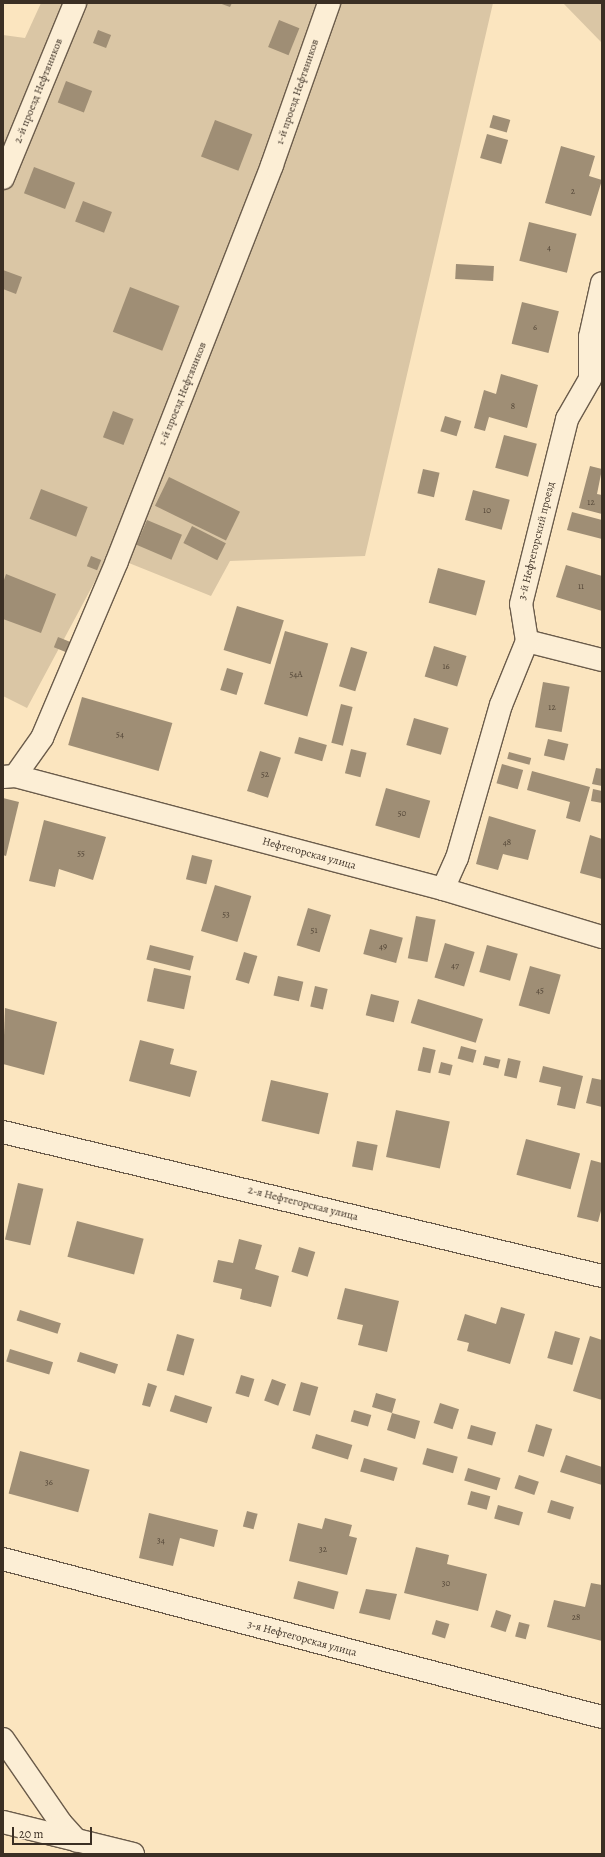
<!DOCTYPE html>
<html>
<head>
<meta charset="utf-8">
<style>
	body { margin:0 }
	#map { position:relative; width:605px; height:1857px; overflow:hidden; background:#fbe5bf; font-family:Alegreya,serif }
	div>[style] { position:absolute }
	.green>* { inset:0; background:#dac6a5 }
	.building>* { inset:0; background:#9f8e75; transform-origin:0 0 }
	.roads { filter:drop-shadow(1px 0 #6b5c4b) drop-shadow(-1px 0 #6b5c4b) drop-shadow(0 1px #6b5c4b) drop-shadow(0 -1px #6b5c4b) }
	.minor>* { height:22px; margin:-11px; padding:0 11px; transform-origin:11px; border-radius:11px; background:#fceed5 }
	span { translate:-50% -50%; white-space:nowrap; text-align:center; line-height:1.15; -webkit-text-stroke:4px #fceed5; paint-order:stroke }
	.number-label { font-size:9px; color:#544738 }
	.number-label span { -webkit-text-stroke-width:0 }
	.street-label { font-size:11px; color:#3b2f24 }
	.frame { position:absolute; inset:0; border:4px solid #3b2f24; pointer-events:none }
	.scale { position:absolute; left:12px; top:1827px; width:80px; height:18px; box-sizing:border-box; border:2px solid #3b2f24; border-top:0; padding-left:5px; font-size:12px; line-height:14px; white-space:nowrap; color:#3b2f24; -webkit-text-stroke:3px #fceed5; paint-order:stroke }
</style>
</head>
<body>
<div id="map">
	<div class="green">
		<i style="clip-path:polygon(41px 3px,493px 3px,365px 556px,230px 561px,211px 596px,109px 555px,27px 708px,3px 696px,3px 35px,25px 38px)"></i>
		<i style="clip-path:polygon(563px 3px,602px 3px,602px 43px)"></i>
	</div>
	<div class="building">
		<i style="clip-path:polygon(219px 3px,232px 3px,230px 7px)"></i>
		<i style="left:279px;top:20px;width:22px;height:29px;rotate:22deg"></i>
		<i style="left:98px;top:30px;width:14px;height:14px;rotate:21deg"></i>
		<i style="left:66px;top:81px;width:28px;height:23px;rotate:21deg"></i>
		<i style="left:493px;top:115px;width:18px;height:13px;rotate:16deg"></i>
		<i style="left:215px;top:120px;width:40px;height:39px;rotate:21deg"></i>
		<i style="left:487px;top:134px;width:22px;height:25px;rotate:16deg"></i>
		<i style="clip-path:polygon(561px 146px,595px 156px,589px 176px,602px 180px,591px 216px,545px 203px)"></i>
		<i style="left:34px;top:167px;width:44px;height:28px;rotate:21deg"></i>
		<i style="left:83px;top:201px;width:31px;height:22px;rotate:21deg"></i>
		<i style="left:529px;top:222px;width:49px;height:40px;rotate:14deg"></i>
		<i style="left:456px;top:264px;width:38px;height:15px;rotate:3deg"></i>
		<i style="clip-path:polygon(3px 270px,22px 277px,16px 294px,3px 289px)"></i>
		<i style="left:130px;top:287px;width:53px;height:48px;rotate:21deg"></i>
		<i style="left:522px;top:302px;width:38px;height:43px;rotate:14deg"></i>
		<i style="clip-path:polygon(501px 374px,538px 385px,527px 428px,489px 417px,485px 431px,474px 428px,484px 390px,496px 394px)"></i>
		<i style="left:113px;top:411px;width:22px;height:28px;rotate:21deg"></i>
		<i style="left:445px;top:416px;width:17px;height:16px;rotate:17deg"></i>
		<i style="left:504px;top:435px;width:34px;height:34px;rotate:15deg"></i>
		<i style="clip-path:polygon(590px 466px,602px 469px,597px 494px,602px 495px,602px 514px,579px 508px)"></i>
		<i style="left:423px;top:469px;width:17px;height:25px;rotate:13deg"></i>
		<i style="left:169px;top:477px;width:79px;height:32px;rotate:26deg"></i>
		<i style="left:41px;top:489px;width:50px;height:32px;rotate:21deg"></i>
		<i style="left:473px;top:490px;width:38px;height:31px;rotate:15deg"></i>
		<i style="clip-path:polygon(572px 512px,602px 520px,602px 539px,567px 530px)"></i>
		<i style="left:147px;top:520px;width:38px;height:27px;rotate:23deg"></i>
		<i style="left:192px;top:526px;width:38px;height:19px;rotate:27deg"></i>
		<i style="left:91px;top:556px;width:11px;height:11px;rotate:22deg"></i>
		<i style="clip-path:polygon(566px 565px,602px 576px,602px 611px,556px 597px)"></i>
		<i style="left:438px;top:568px;width:49px;height:36px;rotate:15deg"></i>
		<i style="clip-path:polygon(6px 574px,56px 594px,41px 633px,3px 619px,3px 583px)"></i>
		<i style="left:237px;top:606px;width:49px;height:46px;rotate:17deg"></i>
		<i style="left:285px;top:631px;width:45px;height:76px;rotate:16deg"></i>
		<i style="left:58px;top:637px;width:16px;height:11px;rotate:22deg"></i>
		<i style="left:434px;top:646px;width:34px;height:32px;rotate:17deg"></i>
		<i style="left:351px;top:647px;width:17px;height:41px;rotate:17deg"></i>
		<i style="left:227px;top:668px;width:17px;height:23px;rotate:17deg"></i>
		<i style="left:543px;top:682px;width:27px;height:46px;rotate:10deg"></i>
		<i style="left:82px;top:697px;width:94px;height:50px;rotate:16deg"></i>
		<i style="left:341px;top:704px;width:12px;height:40px;rotate:14deg"></i>
		<i style="left:414px;top:718px;width:36px;height:28px;rotate:16deg"></i>
		<i style="left:299px;top:737px;width:29px;height:17px;rotate:16deg"></i>
		<i style="left:548px;top:739px;width:21px;height:17px;rotate:14deg"></i>
		<i style="left:351px;top:749px;width:16px;height:25px;rotate:14deg"></i>
		<i style="left:260px;top:751px;width:22px;height:42px;rotate:18deg"></i>
		<i style="left:509px;top:752px;width:23px;height:7px;rotate:15deg"></i>
		<i style="left:502px;top:764px;width:22px;height:20px;rotate:16deg"></i>
		<i style="clip-path:polygon(596px 768px,602px 769px,602px 786px,592px 784px)"></i>
		<i style="clip-path:polygon(532px 771px,590px 787px,580px 822px,566px 818px,570px 802px,527px 790px)"></i>
		<i style="left:386px;top:788px;width:46px;height:39px;rotate:16deg"></i>
		<i style="clip-path:polygon(593px 789px,602px 791px,602px 803px,591px 801px)"></i>
		<i style="clip-path:polygon(3px 798px,19px 802px,6px 856px,3px 855px)"></i>
		<i style="clip-path:polygon(489px 816px,536px 830px,528px 860px,503px 854px,498px 870px,476px 864px)"></i>
		<i style="clip-path:polygon(44px 820px,106px 837px,93px 880px,59px 869px,55px 887px,29px 881px)"></i>
		<i style="clip-path:polygon(590px 835px,602px 839px,602px 879px,580px 873px)"></i>
		<i style="left:192px;top:855px;width:21px;height:25px;rotate:14deg"></i>
		<i style="left:215px;top:885px;width:38px;height:48px;rotate:17deg"></i>
		<i style="left:308px;top:908px;width:24px;height:39px;rotate:17deg"></i>
		<i style="left:416px;top:916px;width:20px;height:43px;rotate:11deg"></i>
		<i style="left:370px;top:929px;width:34px;height:26px;rotate:15deg"></i>
		<i style="left:445px;top:943px;width:31px;height:36px;rotate:17deg"></i>
		<i style="left:150px;top:945px;width:45px;height:15px;rotate:14deg"></i>
		<i style="left:487px;top:945px;width:32px;height:28px;rotate:16deg"></i>
		<i style="left:244px;top:952px;width:14px;height:29px;rotate:17deg"></i>
		<i style="left:530px;top:966px;width:32px;height:41px;rotate:16deg"></i>
		<i style="left:154px;top:968px;width:38px;height:34px;rotate:12deg"></i>
		<i style="left:278px;top:976px;width:26px;height:20px;rotate:13deg"></i>
		<i style="left:315px;top:986px;width:13px;height:21px;rotate:13deg"></i>
		<i style="left:371px;top:994px;width:29px;height:22px;rotate:14deg"></i>
		<i style="left:418px;top:999px;width:68px;height:25px;rotate:17deg"></i>
		<i style="clip-path:polygon(5px 1008px,57px 1022px,44px 1075px,3px 1064px)"></i>
		<i style="clip-path:polygon(140px 1040px,174px 1049px,170px 1064px,197px 1071px,190px 1097px,129px 1081px)"></i>
		<i style="left:461px;top:1046px;width:16px;height:13px;rotate:15deg"></i>
		<i style="left:423px;top:1047px;width:13px;height:24px;rotate:13deg"></i>
		<i style="left:485px;top:1056px;width:16px;height:9px;rotate:14deg"></i>
		<i style="left:508px;top:1058px;width:13px;height:18px;rotate:13deg"></i>
		<i style="left:441px;top:1062px;width:12px;height:11px;rotate:14deg"></i>
		<i style="clip-path:polygon(543px 1066px,583px 1076px,575px 1109px,557px 1105px,561px 1087px,539px 1082px)"></i>
		<i style="clip-path:polygon(592px 1078px,602px 1080px,602px 1107px,586px 1103px)"></i>
		<i style="left:271px;top:1080px;width:59px;height:42px;rotate:13deg"></i>
		<i style="left:396px;top:1110px;width:55px;height:48px;rotate:12deg"></i>
		<i style="left:526px;top:1139px;width:56px;height:37px;rotate:15deg"></i>
		<i style="left:357px;top:1141px;width:21px;height:26px;rotate:11deg"></i>
		<i style="clip-path:polygon(591px 1160px,602px 1163px,602px 1207px,598px 1222px,577px 1217px)"></i>
		<i style="left:18px;top:1183px;width:26px;height:58px;rotate:13deg"></i>
		<i style="left:77px;top:1221px;width:69px;height:37px;rotate:15deg"></i>
		<i style="clip-path:polygon(239px 1239px,262px 1245px,255px 1269px,279px 1276px,271px 1307px,240px 1299px,242px 1289px,213px 1282px,218px 1260px,233px 1263px)"></i>
		<i style="left:299px;top:1247px;width:17px;height:26px;rotate:17deg"></i>
		<i style="clip-path:polygon(345px 1288px,399px 1301px,387px 1352px,358px 1345px,363px 1325px,337px 1319px)"></i>
		<i style="clip-path:polygon(501px 1307px,525px 1314px,510px 1364px,467px 1351px,469px 1343px,457px 1340px,465px 1314px,496px 1324px)"></i>
		<i style="left:20px;top:1310px;width:43px;height:11px;rotate:18deg"></i>
		<i style="left:555px;top:1331px;width:26px;height:28px;rotate:16deg"></i>
		<i style="left:177px;top:1334px;width:18px;height:38px;rotate:16deg"></i>
		<i style="clip-path:polygon(590px 1336px,602px 1340px,602px 1400px,573px 1391px)"></i>
		<i style="left:10px;top:1349px;width:45px;height:13px;rotate:17deg"></i>
		<i style="left:80px;top:1352px;width:40px;height:10px;rotate:18deg"></i>
		<i style="left:241px;top:1375px;width:14px;height:19px;rotate:17deg"></i>
		<i style="left:272px;top:1379px;width:15px;height:23px;rotate:20deg"></i>
		<i style="left:301px;top:1382px;width:18px;height:30px;rotate:16deg"></i>
		<i style="clip-path:polygon(148px 1383px,157px 1386px,150px 1407px,142px 1405px)"></i>
		<i style="clip-path:polygon(376px 1393px,396px 1399px,392px 1413px,420px 1421px,415px 1439px,387px 1430px,392px 1413px,372px 1407px)"></i>
		<i style="left:175px;top:1395px;width:39px;height:17px;rotate:18deg"></i>
		<i style="left:440px;top:1403px;width:20px;height:21px;rotate:18deg"></i>
		<i style="left:354px;top:1410px;width:18px;height:12px;rotate:16deg"></i>
		<i style="left:536px;top:1424px;width:17px;height:29px;rotate:17deg"></i>
		<i style="left:471px;top:1425px;width:26px;height:14px;rotate:16deg"></i>
		<i style="left:316px;top:1434px;width:38px;height:15px;rotate:17deg"></i>
		<i style="left:427px;top:1448px;width:32px;height:17px;rotate:16deg"></i>
		<i style="left:20px;top:1451px;width:72px;height:44px;rotate:15deg"></i>
		<i style="clip-path:polygon(566px 1455px,602px 1467px,602px 1485px,560px 1472px)"></i>
		<i style="left:364px;top:1458px;width:35px;height:14px;rotate:16deg"></i>
		<i style="left:468px;top:1468px;width:34px;height:13px;rotate:17deg"></i>
		<i style="left:519px;top:1475px;width:21px;height:14px;rotate:19deg"></i>
		<i style="left:471px;top:1491px;width:20px;height:14px;rotate:15deg"></i>
		<i style="left:551px;top:1500px;width:24px;height:13px;rotate:17deg"></i>
		<i style="left:498px;top:1505px;width:26px;height:14px;rotate:16deg"></i>
		<i style="left:247px;top:1511px;width:11px;height:16px;rotate:15deg"></i>
		<i style="clip-path:polygon(149px 1513px,218px 1530px,214px 1547px,180px 1538px,173px 1566px,139px 1558px)"></i>
		<i style="clip-path:polygon(325px 1518px,352px 1525px,349px 1536px,357px 1538px,347px 1575px,289px 1561px,298px 1523px,322px 1529px)"></i>
		<i style="clip-path:polygon(416px 1547px,449px 1555px,447px 1564px,487px 1574px,478px 1611px,404px 1593px)"></i>
		<i style="left:298px;top:1581px;width:42px;height:18px;rotate:15deg"></i>
		<i style="clip-path:polygon(591px 1583px,602px 1585px,602px 1641px,547px 1627px,554px 1600px,585px 1607px)"></i>
		<i style="clip-path:polygon(366px 1589px,397px 1594px,390px 1620px,359px 1613px)"></i>
		<i style="left:496px;top:1610px;width:16px;height:18px;rotate:18deg"></i>
		<i style="left:436px;top:1620px;width:14px;height:15px;rotate:17deg"></i>
		<i style="left:519px;top:1622px;width:11px;height:15px;rotate:15deg"></i>
	</div>
	<div class="roads">
		<div class="minor">
			<i style="left:3px;top:178px;width:189px;rotate:-67.6deg"></i>
			<i style="left:527px;top:641px;width:77px;rotate:14.2deg"></i>
			<i style="left:15px;top:776px;width:47px;rotate:-54.6deg"></i>
			<i style="left:42px;top:738px;width:192px;rotate:-67deg"></i>
			<i style="left:117px;top:561px;width:425px;rotate:-68.6deg"></i>
			<i style="left:272px;top:165px;width:172px;rotate:-70.6deg"></i>
			<i style="left:3px;top:777px;width:12px;rotate:-5deg"></i>
			<i style="left:15px;top:776px;width:443px;rotate:14.8deg"></i>
			<i style="left:443px;top:889px;width:166px;rotate:16.8deg"></i>
			<i style="left:443px;top:889px;width:34px;rotate:-66deg"></i>
			<i style="left:457px;top:858px;width:159px;rotate:-74deg"></i>
			<i style="left:501px;top:705px;width:69px;rotate:-67.9deg"></i>
			<i style="left:527px;top:641px;width:37px;rotate:-99deg"></i>
			<i style="left:521px;top:604px;width:191px;rotate:-76deg"></i>
			<i style="left:567px;top:419px;width:46px;rotate:-60.1deg"></i>
			<i style="left:590px;top:379px;width:42px;rotate:-90deg"></i>
			<i style="left:590px;top:337px;width:55px;rotate:-77.5deg"></i>
			<i style="left:3px;top:1132px;width:616px;rotate:13.52deg"></i>
			<i style="left:3px;top:1559px;width:619px;rotate:14.78deg"></i>
			<i style="left:3px;top:1739px;width:102px;rotate:55.4deg"></i>
			<i style="left:61px;top:1823px;width:24px;rotate:48deg"></i>
			<i style="left:3px;top:1822px;width:134px;rotate:13.8deg"></i>
		</div>
	</div>
	<div class="number-label">
		<span style="left:573px;top:191px">2</span>
		<span style="left:549px;top:247px">4</span>
		<span style="left:535px;top:327px">6</span>
		<span style="left:513px;top:406px">8</span>
		<span style="left:591px;top:502px">12</span>
		<span style="left:487px;top:510px">10</span>
		<span style="left:581px;top:586px">11</span>
		<span style="left:446px;top:666px">16</span>
		<span style="left:296px;top:674px">54А</span>
		<span style="left:552px;top:707px">12</span>
		<span style="left:120px;top:734px">54</span>
		<span style="left:265px;top:774px">52</span>
		<span style="left:402px;top:813px">50</span>
		<span style="left:507px;top:842px">48</span>
		<span style="left:81px;top:853px">55</span>
		<span style="left:226px;top:914px">53</span>
		<span style="left:314px;top:930px">51</span>
		<span style="left:383px;top:946px">49</span>
		<span style="left:455px;top:965px">47</span>
		<span style="left:540px;top:990px">45</span>
		<span style="left:49px;top:1482px">36</span>
		<span style="left:161px;top:1540px">34</span>
		<span style="left:323px;top:1549px">32</span>
		<span style="left:446px;top:1583px">30</span>
		<span style="left:576px;top:1617px">28</span>
	</div>
	<div class="street-label">
		<span style="left:39px;top:91px;rotate:-68deg">2-й проезд Нефтяников</span>
		<span style="left:298px;top:92px;rotate:-71deg">1-й проезд Нефтяников</span>
		<span style="left:183px;top:394px;rotate:-68deg">1-й проезд Нефтяников</span>
		<span style="left:537px;top:541px;rotate:-76deg">3-й Нефтегорский проезд</span>
		<span style="left:309px;top:854px;rotate:15deg">Нефтегорская улица</span>
		<span style="left:303px;top:1204px;rotate:14deg">2-я Нефтегорская улица</span>
		<span style="left:302px;top:1639px;rotate:15deg">3-я Нефтегорская улица</span>
	</div>
	<div class="frame"></div>
	<div class="scale">20 m</div>
</div>
</body>
</html>
